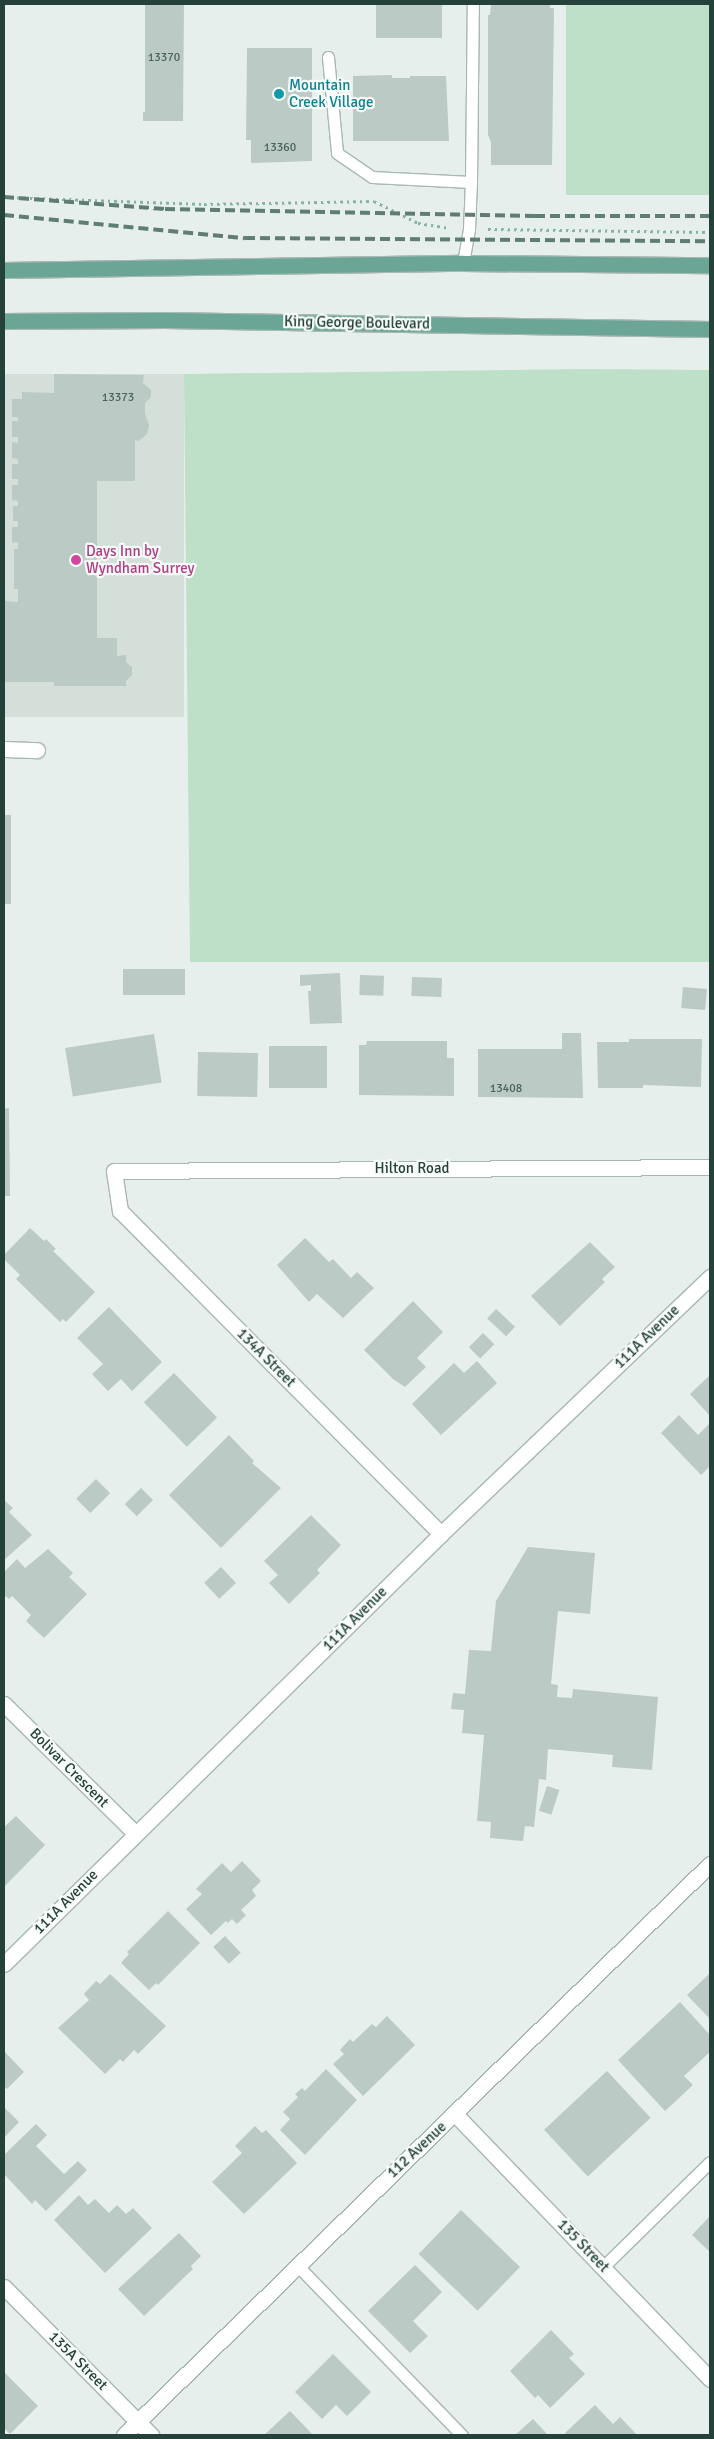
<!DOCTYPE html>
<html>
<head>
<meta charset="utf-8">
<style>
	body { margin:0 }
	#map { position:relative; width:714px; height:2439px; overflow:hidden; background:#e6efeb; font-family:Signika,sans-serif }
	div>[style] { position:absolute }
	.built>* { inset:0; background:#d4dfda; transform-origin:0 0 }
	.green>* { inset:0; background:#bfe0c8; transform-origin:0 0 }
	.building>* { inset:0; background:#bbcac4; transform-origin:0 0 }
	.path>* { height:3px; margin-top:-1.5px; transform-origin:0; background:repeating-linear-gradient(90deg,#86b3a5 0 2.5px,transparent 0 6.5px) }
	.roads { filter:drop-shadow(1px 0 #a8b8b2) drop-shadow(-1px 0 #a8b8b2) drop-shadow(0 1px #a8b8b2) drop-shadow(0 -1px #a8b8b2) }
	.service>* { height:11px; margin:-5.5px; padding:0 5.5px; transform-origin:5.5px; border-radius:5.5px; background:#fff }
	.minor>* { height:15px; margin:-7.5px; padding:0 7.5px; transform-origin:7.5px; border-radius:7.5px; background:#fff }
	.secondary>* { height:15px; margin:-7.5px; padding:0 7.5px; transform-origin:7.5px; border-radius:7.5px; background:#fff }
	.primary>* { height:15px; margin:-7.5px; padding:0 7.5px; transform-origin:7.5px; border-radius:7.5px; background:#6aa596 }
	.rail>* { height:4px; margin-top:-2px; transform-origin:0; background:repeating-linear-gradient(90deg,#5f7d75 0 10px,transparent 0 15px) }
	.dots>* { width:14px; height:14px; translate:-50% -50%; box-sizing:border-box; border:2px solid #f7fbf9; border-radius:50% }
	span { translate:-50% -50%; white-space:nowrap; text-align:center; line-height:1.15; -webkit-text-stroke:4.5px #f7fbf9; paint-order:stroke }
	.number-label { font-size:12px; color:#4a645c }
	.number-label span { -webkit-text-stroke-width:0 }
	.culture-label { font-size:15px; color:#0d838f }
	.left { translate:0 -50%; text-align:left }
	.street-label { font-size:15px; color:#24423a }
	.hotel-label { font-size:15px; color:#b23c85 }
	.frame { position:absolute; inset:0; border:5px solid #24423a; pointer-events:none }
</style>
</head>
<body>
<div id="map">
	<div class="built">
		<i style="left:4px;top:374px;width:180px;height:343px"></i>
	</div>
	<div class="green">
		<i style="left:566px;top:4px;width:144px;height:191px"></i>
		<i style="clip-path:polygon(589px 369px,710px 370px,710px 962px,190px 962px,184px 374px)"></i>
	</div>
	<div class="building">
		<i style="clip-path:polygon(145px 4px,184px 4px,183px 121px,143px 121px,143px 112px,145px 112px)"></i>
		<i style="left:376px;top:4px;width:66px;height:34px"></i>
		<i style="clip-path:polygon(491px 4px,550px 4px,550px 8px,554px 8px,552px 165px,491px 165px,491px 142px,488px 135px,488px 15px,490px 15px)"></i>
		<i style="clip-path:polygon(247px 48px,312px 48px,312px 161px,251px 163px,251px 140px,246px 140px)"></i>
		<i style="clip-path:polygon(392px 75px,392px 78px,410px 78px,410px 76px,446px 76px,449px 141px,353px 141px,353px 76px)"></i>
		<i style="clip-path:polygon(54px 374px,144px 375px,143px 383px,151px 390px,151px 397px,145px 403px,145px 413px,149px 425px,147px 434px,139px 441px,135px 440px,135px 481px,97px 481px,97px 638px,117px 638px,117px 656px,126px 655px,126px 662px,132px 667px,132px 675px,126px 681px,126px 686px,54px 686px,54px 682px,4px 682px,4px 601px,18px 602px,18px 589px,14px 589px,14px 549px,18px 549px,18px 542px,12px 543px,12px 527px,18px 527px,18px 521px,13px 521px,13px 506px,18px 506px,18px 501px,12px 500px,12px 485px,18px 485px,18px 479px,12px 479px,12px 464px,18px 464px,18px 459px,12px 458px,12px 442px,18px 443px,18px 437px,12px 437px,12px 421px,18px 421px,18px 417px,12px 417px,12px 399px,22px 399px,22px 392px,54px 393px)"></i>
		<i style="left:4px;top:815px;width:7px;height:89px"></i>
		<i style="left:185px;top:969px;width:26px;height:62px;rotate:90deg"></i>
		<i style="clip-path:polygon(340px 973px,342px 1023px,310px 1024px,308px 991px,311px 991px,311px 985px,300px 986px,300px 975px)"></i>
		<i style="left:360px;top:975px;width:24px;height:20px;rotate:2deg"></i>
		<i style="left:412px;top:977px;width:30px;height:19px;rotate:2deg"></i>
		<i style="left:683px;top:987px;width:24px;height:21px;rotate:5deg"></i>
		<i style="clip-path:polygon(562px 1033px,581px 1033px,583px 1098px,478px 1097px,478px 1049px,562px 1049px)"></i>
		<i style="left:154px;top:1034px;width:49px;height:90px;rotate:81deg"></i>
		<i style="clip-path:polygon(629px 1039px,702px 1039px,701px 1087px,643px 1085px,643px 1088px,598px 1088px,597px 1042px,629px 1042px)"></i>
		<i style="clip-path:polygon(367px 1041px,447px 1041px,447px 1058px,454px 1058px,454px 1096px,359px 1095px,359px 1045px,366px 1045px)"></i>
		<i style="left:327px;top:1046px;width:42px;height:58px;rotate:90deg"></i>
		<i style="left:198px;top:1052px;width:60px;height:44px;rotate:1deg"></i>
		<i style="clip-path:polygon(9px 1108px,10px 1196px,4px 1196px,4px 1109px)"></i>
		<i style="clip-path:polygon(30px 1228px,44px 1241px,46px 1239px,56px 1249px,53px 1251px,95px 1292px,66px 1322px,63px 1319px,60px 1322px,16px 1279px,20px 1275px,4px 1259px,4px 1255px)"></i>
		<i style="clip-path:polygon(305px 1238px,329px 1262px,333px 1259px,351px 1278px,357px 1272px,374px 1288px,343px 1318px,317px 1294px,309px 1302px,277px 1265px)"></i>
		<i style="clip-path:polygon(590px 1242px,615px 1267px,602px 1279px,605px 1282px,560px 1326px,531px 1296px)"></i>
		<i style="clip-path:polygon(413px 1301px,443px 1332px,417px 1358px,426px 1367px,405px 1387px,393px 1379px,364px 1350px)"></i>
		<i style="clip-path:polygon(109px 1307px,162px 1362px,132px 1391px,121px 1379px,108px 1391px,92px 1374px,103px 1364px,77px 1338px)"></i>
		<i style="left:496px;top:1309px;width:26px;height:13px;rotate:43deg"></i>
		<i style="left:483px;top:1333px;width:16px;height:20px;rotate:45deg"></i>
		<i style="clip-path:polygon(477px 1361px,497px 1383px,441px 1435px,412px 1404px,454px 1363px,464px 1373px)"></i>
		<i style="left:174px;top:1373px;width:62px;height:42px;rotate:46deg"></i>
		<i style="clip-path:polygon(709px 1376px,710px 1378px,710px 1416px,690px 1394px)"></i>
		<i style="clip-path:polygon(679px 1415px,698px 1435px,710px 1423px,710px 1466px,701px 1475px,661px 1433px)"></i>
		<i style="clip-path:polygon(229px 1435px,254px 1461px,252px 1463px,281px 1488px,221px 1548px,169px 1495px)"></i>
		<i style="left:96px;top:1479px;width:20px;height:28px;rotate:45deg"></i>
		<i style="left:141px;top:1488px;width:17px;height:23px;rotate:45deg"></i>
		<i style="clip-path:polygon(4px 1500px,13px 1508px,9px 1512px,32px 1535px,4px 1560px)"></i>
		<i style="clip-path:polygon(311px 1515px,341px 1545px,317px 1570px,320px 1573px,289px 1604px,269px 1583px,278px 1575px,264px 1561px)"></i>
		<i style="clip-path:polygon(528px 1547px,595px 1553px,590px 1614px,558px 1611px,551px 1684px,558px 1685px,557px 1697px,572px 1698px,573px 1689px,658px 1697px,652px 1770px,612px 1767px,613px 1755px,548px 1749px,546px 1780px,539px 1779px,534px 1827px,525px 1826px,523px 1841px,490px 1838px,491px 1822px,477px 1821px,484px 1735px,462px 1733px,464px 1710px,451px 1709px,453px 1693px,465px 1694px,469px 1650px,491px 1651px,496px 1601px)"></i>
		<i style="clip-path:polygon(48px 1549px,73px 1573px,69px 1577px,87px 1594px,44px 1638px,26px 1621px,31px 1615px,12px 1596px,9px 1599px,4px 1595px,4px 1572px,17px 1559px,25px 1568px)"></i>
		<i style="left:221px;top:1567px;width:22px;height:23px;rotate:47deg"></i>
		<i style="left:547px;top:1786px;width:13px;height:26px;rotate:18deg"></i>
		<i style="clip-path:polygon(16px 1816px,45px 1845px,4px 1887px,4px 1827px)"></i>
		<i style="clip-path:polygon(242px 1861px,261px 1881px,252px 1890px,256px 1896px,241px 1910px,246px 1915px,237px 1924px,232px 1919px,228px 1923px,226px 1921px,211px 1935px,186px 1909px,202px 1894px,196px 1889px,222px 1863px,231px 1872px)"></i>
		<i style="clip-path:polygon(168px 1911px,200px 1943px,158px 1985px,156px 1983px,149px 1990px,121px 1963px,129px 1954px,127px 1952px)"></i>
		<i style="left:225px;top:1936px;width:23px;height:16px;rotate:47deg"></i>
		<i style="clip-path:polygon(710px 1973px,710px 2019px,687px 1995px)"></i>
		<i style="clip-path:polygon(110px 1974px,166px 2026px,138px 2054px,134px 2050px,123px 2062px,120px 2059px,105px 2074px,58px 2028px,89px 2000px,84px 1994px,96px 1981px,100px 1984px)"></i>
		<i style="clip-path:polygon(680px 2002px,710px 2035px,710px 2052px,684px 2076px,693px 2085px,665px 2111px,618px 2060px)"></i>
		<i style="clip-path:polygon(387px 2016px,415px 2045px,363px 2096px,333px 2064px,344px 2054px,340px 2050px,350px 2039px,353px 2042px,372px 2024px,376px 2027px)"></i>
		<i style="clip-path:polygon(4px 2051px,24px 2072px,7px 2089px,4px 2086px)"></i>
		<i style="clip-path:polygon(326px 2069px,357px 2100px,305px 2155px,280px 2130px,290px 2119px,283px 2112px,298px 2097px,295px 2094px,302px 2088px,305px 2091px)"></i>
		<i style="left:607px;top:2071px;width:64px;height:86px;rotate:47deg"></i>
		<i style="clip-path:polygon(4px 2107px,19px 2122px,4px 2138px)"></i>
		<i style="clip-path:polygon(36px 2124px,47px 2135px,36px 2146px,64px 2174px,78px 2161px,87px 2170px,46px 2211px,35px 2200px,32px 2204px,4px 2174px,4px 2155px)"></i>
		<i style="clip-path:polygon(255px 2126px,262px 2133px,266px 2130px,297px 2163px,244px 2214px,212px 2182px,242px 2153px,235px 2146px)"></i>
		<i style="clip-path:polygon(79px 2195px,88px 2205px,95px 2199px,109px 2213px,117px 2205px,126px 2214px,133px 2208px,152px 2228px,105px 2273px,54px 2220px)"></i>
		<i style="left:461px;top:2210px;width:82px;height:61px;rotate:44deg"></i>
		<i style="clip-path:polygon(710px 2216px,710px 2252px,692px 2235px)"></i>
		<i style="clip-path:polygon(179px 2233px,201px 2256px,191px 2266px,193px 2269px,144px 2316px,118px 2289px)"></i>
		<i style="clip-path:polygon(415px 2265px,442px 2292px,413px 2321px,428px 2336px,410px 2353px,368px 2311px)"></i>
		<i style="clip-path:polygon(551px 2330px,574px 2354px,569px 2358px,585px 2374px,550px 2408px,538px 2395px,535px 2398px,510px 2371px)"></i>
		<i style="clip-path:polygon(333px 2354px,371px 2392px,347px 2416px,336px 2405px,322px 2419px,295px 2392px)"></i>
		<i style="clip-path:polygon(4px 2372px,38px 2406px,10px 2434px,4px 2428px)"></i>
		<i style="clip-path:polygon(595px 2405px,613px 2424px,620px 2417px,637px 2435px,568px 2435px,565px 2433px)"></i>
		<i style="clip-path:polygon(290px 2411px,313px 2435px,264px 2435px)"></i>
		<i style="clip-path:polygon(533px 2419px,548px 2435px,515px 2435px)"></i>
	</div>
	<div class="path">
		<i style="left:4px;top:197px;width:200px;rotate:2deg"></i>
		<i style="left:204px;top:204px;width:170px;rotate:-1deg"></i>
		<i style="left:374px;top:201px;width:49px;rotate:26.6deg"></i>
		<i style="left:418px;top:223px;width:32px;rotate:9deg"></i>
		<i style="left:488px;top:229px;width:222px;rotate:0.8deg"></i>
	</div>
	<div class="roads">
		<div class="service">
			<i style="left:328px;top:57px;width:96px;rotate:84.6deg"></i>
			<i style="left:337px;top:153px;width:42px;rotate:34.4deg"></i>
			<i style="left:372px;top:177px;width:99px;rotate:2.9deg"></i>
			<i style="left:463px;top:263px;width:35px;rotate:-80deg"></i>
			<i style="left:469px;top:229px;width:47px;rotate:-87.6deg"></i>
			<i style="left:471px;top:182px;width:178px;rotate:-89.4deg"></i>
			<i style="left:297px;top:2265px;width:237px;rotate:45.9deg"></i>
			<i style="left:604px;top:2266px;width:148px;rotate:-44.5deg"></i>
		</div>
		<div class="minor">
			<i style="left:4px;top:749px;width:33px;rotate:2deg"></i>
			<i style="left:441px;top:1534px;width:455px;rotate:-134.8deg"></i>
			<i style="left:120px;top:1211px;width:40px;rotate:-98.5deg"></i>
			<i style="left:114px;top:1171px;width:596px;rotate:-0.38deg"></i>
			<i style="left:4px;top:1704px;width:184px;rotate:44.6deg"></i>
			<i style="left:4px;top:1964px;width:613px;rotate:-44.54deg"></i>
			<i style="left:441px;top:1534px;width:372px;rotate:-43.7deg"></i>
			<i style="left:455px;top:2114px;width:368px;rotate:46.1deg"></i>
			<i style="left:4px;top:2287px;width:209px;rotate:45.2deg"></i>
		</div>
		<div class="secondary">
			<i style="left:124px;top:2435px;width:818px;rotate:-44.26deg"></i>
		</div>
		<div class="primary">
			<i style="left:4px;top:270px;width:459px;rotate:-0.9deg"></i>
			<i style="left:463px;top:263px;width:247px;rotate:0.5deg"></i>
			<i style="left:4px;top:321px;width:161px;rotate:-0.4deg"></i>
			<i style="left:165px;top:320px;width:545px;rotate:0.95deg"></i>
		</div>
	</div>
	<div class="rail">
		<i style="left:4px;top:197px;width:161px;rotate:4.3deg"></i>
		<i style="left:165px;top:209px;width:370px;rotate:1.1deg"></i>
		<i style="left:535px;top:216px;width:175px"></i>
		<i style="left:4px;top:215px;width:242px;rotate:5.5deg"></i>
		<i style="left:245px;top:238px;width:465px;rotate:0.4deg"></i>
	</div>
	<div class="dots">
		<i style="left:279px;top:94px;background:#0f9aa8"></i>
		<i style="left:76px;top:560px;background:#d1479c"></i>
	</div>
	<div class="number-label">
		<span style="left:164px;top:58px">13370</span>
		<span style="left:280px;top:148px">13360</span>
		<span style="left:118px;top:398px">13373</span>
		<span style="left:506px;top:1089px">13408</span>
	</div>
	<div class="culture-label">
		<span class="left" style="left:289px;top:94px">Mountain<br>Creek Village</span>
	</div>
	<div class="street-label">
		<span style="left:357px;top:323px;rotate:1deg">King George Boulevard</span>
		<span style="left:412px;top:1169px">Hilton Road</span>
		<span style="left:647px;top:1337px;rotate:-44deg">111A Avenue</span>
		<span style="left:266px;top:1358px;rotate:45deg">134A Street</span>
		<span style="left:355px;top:1619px;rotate:-45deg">111A Avenue</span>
		<span style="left:69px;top:1768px;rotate:45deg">Bolivar Crescent</span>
		<span style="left:66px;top:1902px;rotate:-45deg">111A Avenue</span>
		<span style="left:417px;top:2150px;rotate:-43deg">112 Avenue</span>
		<span style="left:583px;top:2246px;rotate:46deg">135 Street</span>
		<span style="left:78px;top:2361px;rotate:45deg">135A Street</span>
	</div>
	<div class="hotel-label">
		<span class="left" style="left:86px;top:560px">Days Inn by<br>Wyndham Surrey</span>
	</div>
	<div class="frame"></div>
</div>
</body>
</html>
